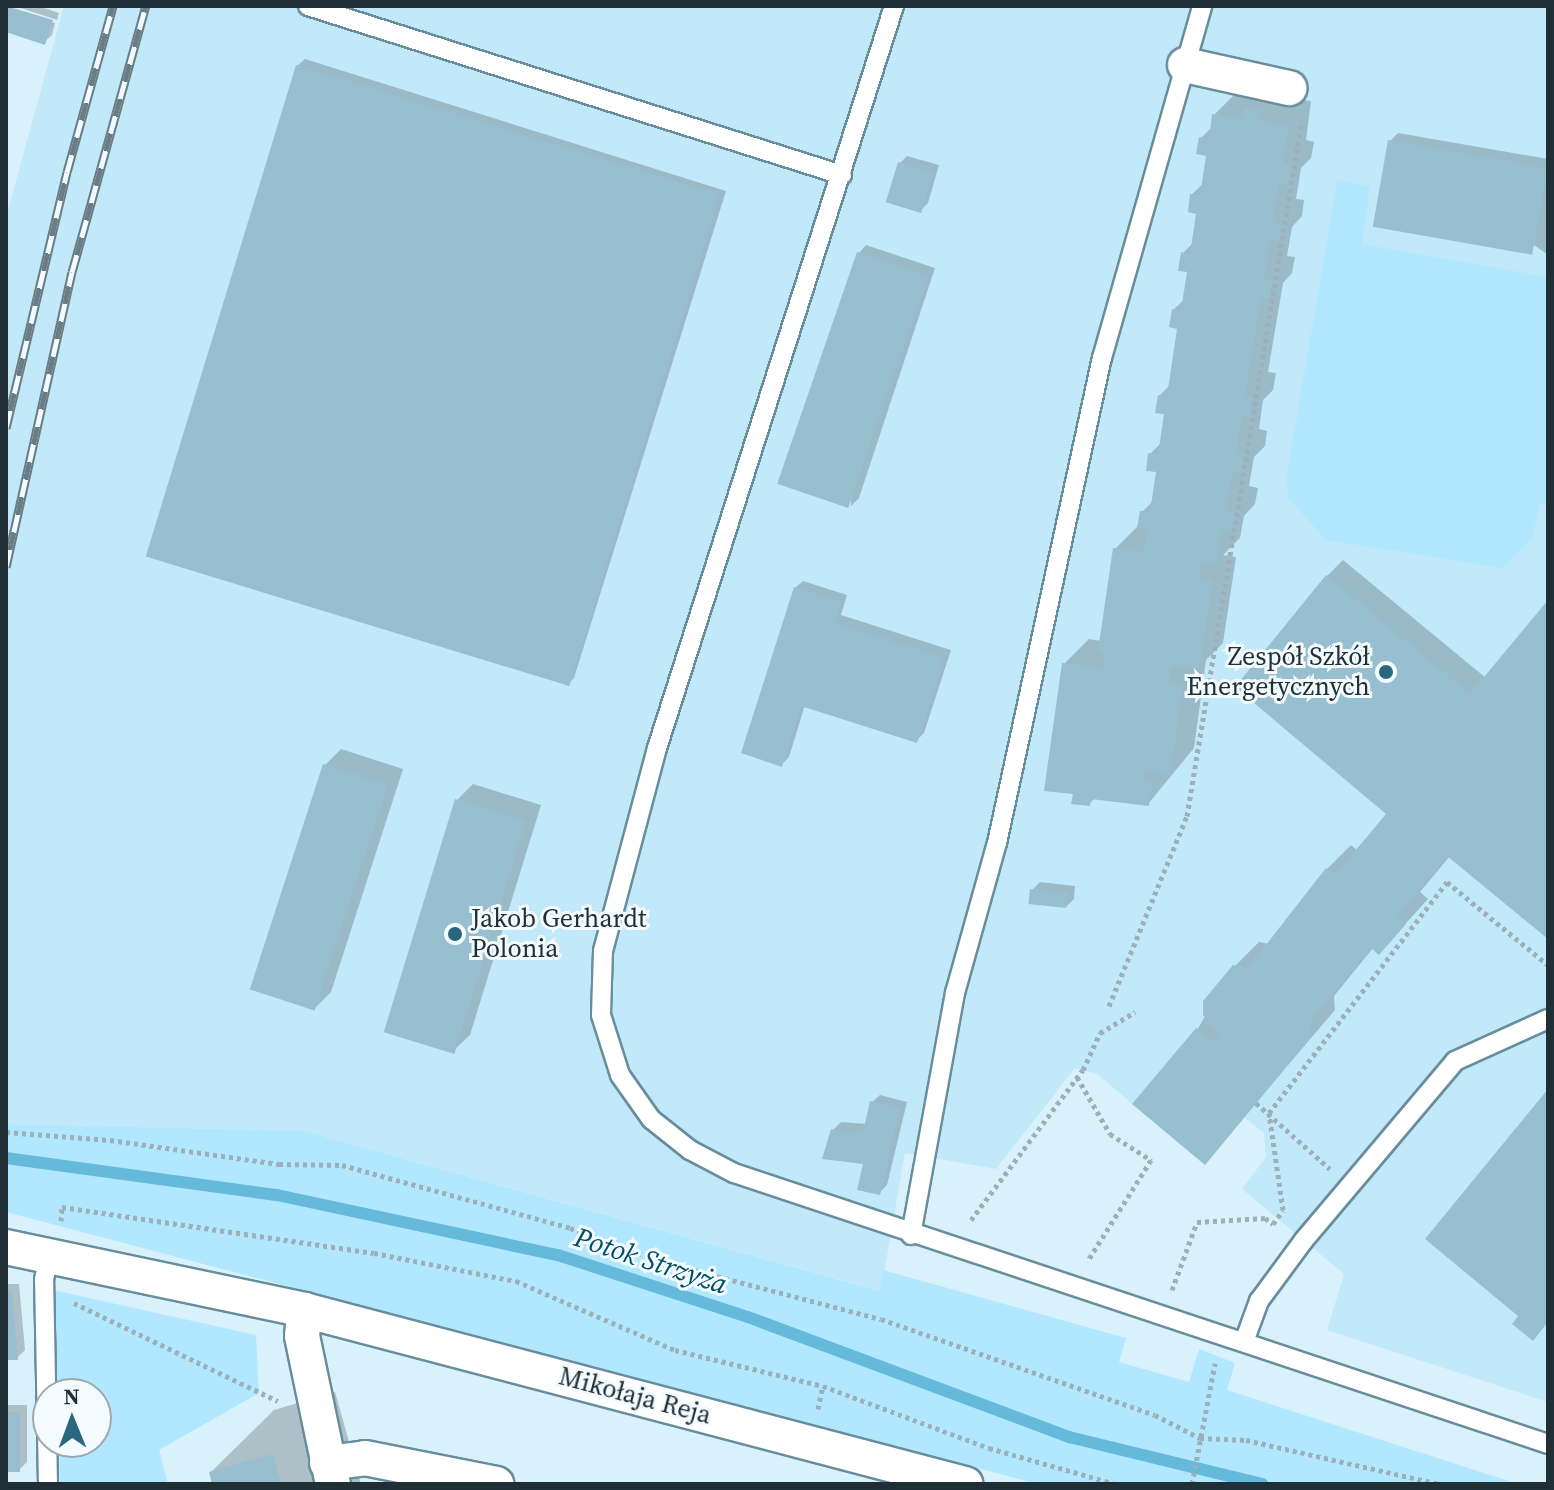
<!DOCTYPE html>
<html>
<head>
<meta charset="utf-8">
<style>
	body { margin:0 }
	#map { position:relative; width:1554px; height:1490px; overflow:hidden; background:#d9f1fb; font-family:"Source Serif 4",serif }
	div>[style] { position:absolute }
	.built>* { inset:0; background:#c2e9fa }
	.green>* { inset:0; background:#b2e8ff }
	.shadow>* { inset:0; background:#0003 }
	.stream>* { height:12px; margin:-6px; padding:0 6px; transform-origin:6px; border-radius:6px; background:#65b9da }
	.building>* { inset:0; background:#98bfcf; transform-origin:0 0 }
	.path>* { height:5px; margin-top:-2.5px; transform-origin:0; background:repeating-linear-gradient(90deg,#9bb0b9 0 4px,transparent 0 8px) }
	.roads { filter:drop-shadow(2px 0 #688e9d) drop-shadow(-2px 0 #688e9d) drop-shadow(0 2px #688e9d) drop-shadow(0 -2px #688e9d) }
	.lane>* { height:18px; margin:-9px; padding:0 9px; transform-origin:9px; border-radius:9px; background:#fff }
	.street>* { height:34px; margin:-17px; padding:0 17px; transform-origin:17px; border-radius:17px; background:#fff }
	.rail>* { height:9px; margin-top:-4.5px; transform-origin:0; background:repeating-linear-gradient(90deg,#f3fbff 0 18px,#6a7d85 0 36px); box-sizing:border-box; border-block:2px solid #6a7d85 }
	.dots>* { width:22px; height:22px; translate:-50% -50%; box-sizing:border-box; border:4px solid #f3fbff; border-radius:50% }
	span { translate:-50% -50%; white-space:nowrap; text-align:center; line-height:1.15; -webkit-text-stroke:6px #f3fbff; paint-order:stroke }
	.poi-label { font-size:26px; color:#1f2f35 }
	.right { translate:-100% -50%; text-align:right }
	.left { translate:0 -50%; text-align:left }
	.street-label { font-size:26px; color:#1f2f35 }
	.water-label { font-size:28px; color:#014e65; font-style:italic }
	.frame { position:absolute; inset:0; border:8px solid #1f2f35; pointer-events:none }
	.north { position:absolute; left:32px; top:1378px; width:80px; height:80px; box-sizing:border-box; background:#f3fbff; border:2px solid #9ea9ae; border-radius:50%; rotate:359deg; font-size:22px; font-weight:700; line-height:32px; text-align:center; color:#1f2f35 }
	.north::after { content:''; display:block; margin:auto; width:28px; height:36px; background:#2a677e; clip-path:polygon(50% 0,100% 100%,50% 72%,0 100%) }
</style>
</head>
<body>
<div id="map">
	<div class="built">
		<i style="clip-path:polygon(64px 6px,1548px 6px,1548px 1402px,1327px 1330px,1344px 1274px,1242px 1189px,1266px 1157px,1264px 1133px,1244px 1117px,1205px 1165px,1097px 1074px,1075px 1068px,996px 1169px,905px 1153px,881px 1291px,304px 1131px,6px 1124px,6px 217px)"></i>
	</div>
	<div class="green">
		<i style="clip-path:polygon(1337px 180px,1370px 186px,1362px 244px,1548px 277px,1548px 505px,1539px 504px,1533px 538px,1502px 568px,1326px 540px,1289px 499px,1286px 482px)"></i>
		<i style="clip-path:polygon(6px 1124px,304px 1131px,880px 1291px,883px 1270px,1126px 1338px,1119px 1362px,1189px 1382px,1199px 1349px,1235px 1363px,1227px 1390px,1518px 1484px,1038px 1484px,6px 1212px)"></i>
		<i style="clip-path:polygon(53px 1290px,256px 1335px,259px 1393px,159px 1450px,168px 1484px,60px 1484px,59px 1442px,96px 1442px,96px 1394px,57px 1394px)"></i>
	</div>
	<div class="shadow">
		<i style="clip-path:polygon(15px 6px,38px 6px,59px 13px,57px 20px)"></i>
		<i style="clip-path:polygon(6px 7px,55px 23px,52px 35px,44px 42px,6px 30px)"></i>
		<i style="clip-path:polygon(305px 59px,726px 191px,574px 678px,566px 686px,297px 66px)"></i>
		<i style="clip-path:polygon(1238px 91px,1311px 101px,1306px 140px,1314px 142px,1311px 158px,1301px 168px,1296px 199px,1304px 200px,1302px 216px,1292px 227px,1287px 256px,1295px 257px,1292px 273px,1283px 283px,1268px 372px,1276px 373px,1273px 390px,1263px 400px,1259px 429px,1267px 431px,1265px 446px,1254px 457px,1249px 486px,1258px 488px,1255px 504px,1244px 516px,1240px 538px,1223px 555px,1236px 557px,1223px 643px,1206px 660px,1194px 748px,1148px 804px,1095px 798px,1089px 804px,1075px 792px,1064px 664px,1089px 639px,1101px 641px,1115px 549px,1140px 524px,1142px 512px,1154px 500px,1158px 470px,1150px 454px,1162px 442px,1167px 412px,1160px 395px,1171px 384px,1179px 327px,1173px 310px,1185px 299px,1189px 270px,1183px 253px,1194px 242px,1199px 212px,1192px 194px,1204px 183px,1208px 155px,1201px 138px,1212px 127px,1214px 115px)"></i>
		<i style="clip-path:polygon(1398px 133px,1548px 159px,1548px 255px,1390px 141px)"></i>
		<i style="clip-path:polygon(907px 156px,939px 165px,928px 203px,920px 211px,900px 163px)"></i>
		<i style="clip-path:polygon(866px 245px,935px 268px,859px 498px,851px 506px,859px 253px)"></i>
		<i style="clip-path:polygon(1343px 560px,1486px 678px,1548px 603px,1548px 936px,1450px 856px,1420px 892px,1428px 899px,1379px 953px,1373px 948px,1334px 996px,1335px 1010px,1205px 1162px,1197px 1030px,1234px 967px,1259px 942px,1269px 944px,1327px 869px,1351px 845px,1358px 851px,1389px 813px,1327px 576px)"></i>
		<i style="clip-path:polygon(803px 581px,847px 595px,841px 615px,951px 650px,924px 733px,916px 741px,805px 705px,789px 757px,781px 765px,795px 588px)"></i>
		<i style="clip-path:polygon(341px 749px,403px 769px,331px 992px,315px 1008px,325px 765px)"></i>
		<i style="clip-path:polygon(473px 784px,541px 805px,470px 1035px,453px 1051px,457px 800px)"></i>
		<i style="clip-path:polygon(1040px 882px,1075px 886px,1074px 899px,1066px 907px,1032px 890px)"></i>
		<i style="clip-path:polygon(880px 1095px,907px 1102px,887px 1185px,879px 1193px,866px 1162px,833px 1130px,841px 1122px,867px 1124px,872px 1102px)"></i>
		<i style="clip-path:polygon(6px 1284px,19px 1284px,25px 1350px,17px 1358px,6px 1358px)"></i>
		<i style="clip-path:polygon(335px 1392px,361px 1484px,214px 1484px,211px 1472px,274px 1410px)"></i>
		<i style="clip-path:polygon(6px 1405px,27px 1405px,27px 1462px,19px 1470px,6px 1470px)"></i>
	</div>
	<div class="stream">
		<i style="left:6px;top:1158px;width:274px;rotate:7.8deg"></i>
		<i style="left:277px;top:1195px;width:287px;rotate:12.1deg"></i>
		<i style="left:558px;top:1255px;width:200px;rotate:18.1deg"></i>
		<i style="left:748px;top:1317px;width:343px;rotate:20.5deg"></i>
		<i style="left:1069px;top:1437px;width:199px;rotate:13.7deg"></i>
	</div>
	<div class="building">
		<i style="clip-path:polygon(6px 6px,53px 20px,45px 45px,6px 32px)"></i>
		<i style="left:296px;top:65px;width:443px;height:514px;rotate:17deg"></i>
		<i style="clip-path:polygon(1244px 108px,1261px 110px,1259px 121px,1288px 125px,1283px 164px,1290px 165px,1288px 184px,1279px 183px,1273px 222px,1281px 224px,1279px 243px,1270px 241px,1264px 280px,1272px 281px,1269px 299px,1261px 298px,1245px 396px,1253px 397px,1250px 417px,1242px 415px,1236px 453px,1244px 455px,1241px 473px,1232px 471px,1226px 510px,1235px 511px,1231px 531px,1222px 530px,1217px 564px,1201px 561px,1198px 579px,1213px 581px,1199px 670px,1172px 666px,1169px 682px,1183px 684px,1170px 775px,1144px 771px,1143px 781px,1152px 783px,1149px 806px,1091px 799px,1090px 806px,1071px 804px,1073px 794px,1044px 791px,1062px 663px,1103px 668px,1105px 652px,1098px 651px,1113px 548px,1144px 552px,1147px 530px,1137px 528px,1140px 511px,1150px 512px,1156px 472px,1146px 471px,1148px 453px,1158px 455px,1164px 414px,1155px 413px,1158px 395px,1167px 396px,1177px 329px,1169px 327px,1172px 309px,1181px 310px,1187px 272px,1178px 271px,1181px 252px,1190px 254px,1196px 214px,1188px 212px,1190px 194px,1200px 195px,1206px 156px,1196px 154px,1199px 137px,1209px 139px,1212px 114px,1242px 118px)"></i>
		<i style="left:1388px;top:140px;width:162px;height:88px;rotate:10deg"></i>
		<i style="left:898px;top:162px;width:37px;height:42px;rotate:17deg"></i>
		<i style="left:857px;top:252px;width:75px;height:245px;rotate:19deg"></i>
		<i style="clip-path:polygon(1326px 575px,1470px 694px,1548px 600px,1548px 939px,1447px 856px,1397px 917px,1406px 924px,1379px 955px,1371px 948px,1310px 1022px,1312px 1036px,1205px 1165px,1132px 1104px,1196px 1028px,1212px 1042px,1219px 1034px,1203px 1015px,1203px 1001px,1233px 965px,1248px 968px,1326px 868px,1335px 875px,1386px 814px,1235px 687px)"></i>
		<i style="clip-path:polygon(794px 587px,841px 602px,835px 623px,944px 658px,917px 743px,801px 706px,782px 767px,741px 753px)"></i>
		<i style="left:323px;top:764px;width:68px;height:237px;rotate:18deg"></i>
		<i style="left:455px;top:799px;width:74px;height:244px;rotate:17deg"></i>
		<i style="left:1030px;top:889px;width:38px;height:15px;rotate:6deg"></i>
		<i style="clip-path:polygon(1548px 1089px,1548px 1322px,1533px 1341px,1512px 1324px,1518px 1316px,1425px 1239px)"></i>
		<i style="clip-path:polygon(870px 1101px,900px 1109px,880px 1195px,857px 1190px,863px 1164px,822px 1159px,831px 1129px,852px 1134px,864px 1128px)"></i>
		<i style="clip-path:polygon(6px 1291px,12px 1291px,18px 1360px,6px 1360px)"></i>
		<i style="left:6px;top:1412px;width:14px;height:60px"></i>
		<i style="clip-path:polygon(273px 1454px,281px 1484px,212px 1484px,209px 1472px)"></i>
	</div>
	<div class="path">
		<i style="left:1109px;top:1006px;width:205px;rotate:-67.7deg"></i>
		<i style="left:1187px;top:816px;width:705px;rotate:-80.62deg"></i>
		<i style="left:1077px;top:1077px;width:66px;rotate:59.9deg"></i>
		<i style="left:1110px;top:1134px;width:49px;rotate:32.4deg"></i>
		<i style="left:1151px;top:1160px;width:120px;rotate:122.1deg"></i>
		<i style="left:1256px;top:1103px;width:99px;rotate:41.7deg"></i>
		<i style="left:6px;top:1132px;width:104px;rotate:4.4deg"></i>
		<i style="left:110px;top:1140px;width:171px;rotate:8.1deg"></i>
		<i style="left:279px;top:1164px;width:63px;rotate:0.9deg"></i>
		<i style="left:342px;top:1165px;width:237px;rotate:15.4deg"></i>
		<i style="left:570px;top:1228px;width:99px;rotate:20.1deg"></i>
		<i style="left:663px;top:1262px;width:225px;rotate:14.7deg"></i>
		<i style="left:881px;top:1319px;width:290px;rotate:19.3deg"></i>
		<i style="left:1155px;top:1415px;width:51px;rotate:27.1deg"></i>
		<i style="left:1200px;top:1438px;width:46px;rotate:2.5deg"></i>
		<i style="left:1246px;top:1440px;width:198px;rotate:12.8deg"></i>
		<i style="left:971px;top:1220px;width:187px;rotate:-53.3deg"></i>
		<i style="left:1083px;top:1070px;width:41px;rotate:-65.3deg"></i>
		<i style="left:1100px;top:1033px;width:41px;rotate:-31deg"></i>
		<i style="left:61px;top:1221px;width:14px;rotate:-86deg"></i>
		<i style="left:62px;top:1207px;width:315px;rotate:8.4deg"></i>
		<i style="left:374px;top:1253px;width:145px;rotate:11.2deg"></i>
		<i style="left:516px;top:1281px;width:173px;rotate:23.5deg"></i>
		<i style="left:675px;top:1350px;width:152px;rotate:13.7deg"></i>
		<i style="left:823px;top:1386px;width:177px;rotate:20.5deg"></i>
		<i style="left:989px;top:1448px;width:131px;rotate:15.9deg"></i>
		<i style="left:1273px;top:1224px;width:17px;rotate:-54deg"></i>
		<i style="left:1283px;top:1210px;width:98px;rotate:-98.2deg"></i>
		<i style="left:1269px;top:1113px;width:292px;rotate:-52.4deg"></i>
		<i style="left:1447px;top:882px;width:131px;rotate:39.4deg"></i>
		<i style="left:1172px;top:1290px;width:72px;rotate:-69.8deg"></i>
		<i style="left:1197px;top:1222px;width:68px;rotate:-3.4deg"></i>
		<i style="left:1265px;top:1218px;width:10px;rotate:37deg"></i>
		<i style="left:74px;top:1303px;width:226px;rotate:25.7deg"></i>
		<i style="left:818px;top:1409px;width:24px;rotate:-78deg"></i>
		<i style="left:1192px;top:1484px;width:123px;rotate:-79.2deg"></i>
	</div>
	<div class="roads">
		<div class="lane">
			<i style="left:308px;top:6px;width:560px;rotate:17.56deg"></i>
			<i style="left:894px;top:6px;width:779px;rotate:107.71deg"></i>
			<i style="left:657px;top:748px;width:210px;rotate:104.9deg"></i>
			<i style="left:603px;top:951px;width:64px;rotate:91.8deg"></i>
			<i style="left:601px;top:1015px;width:63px;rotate:72.4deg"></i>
			<i style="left:620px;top:1075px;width:54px;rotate:54.8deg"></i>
			<i style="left:651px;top:1119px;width:50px;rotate:38.5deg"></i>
			<i style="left:690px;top:1150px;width:50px;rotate:27.6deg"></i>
			<i style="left:734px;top:1173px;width:858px;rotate:18.41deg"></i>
			<i style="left:911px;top:1235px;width:246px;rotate:-79.7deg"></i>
			<i style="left:955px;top:993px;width:156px;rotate:-74.4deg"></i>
			<i style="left:997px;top:843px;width:496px;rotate:-77.8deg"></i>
			<i style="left:1102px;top:358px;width:366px;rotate:-74.1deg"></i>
			<i style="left:1244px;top:1342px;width:44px;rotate:-69.9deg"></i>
			<i style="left:1259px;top:1301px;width:76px;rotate:-53.6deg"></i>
			<i style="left:1304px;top:1240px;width:234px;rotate:-49.8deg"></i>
			<i style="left:1455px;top:1061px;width:102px;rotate:-24.3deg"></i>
			<i style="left:48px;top:1484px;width:204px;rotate:-91.1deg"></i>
			<i style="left:44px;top:1280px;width:25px;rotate:-79deg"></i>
		</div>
		<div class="street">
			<i style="left:1185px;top:65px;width:107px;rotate:12.5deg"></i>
			<i style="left:6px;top:1247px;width:305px;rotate:11.9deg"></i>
			<i style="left:304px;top:1310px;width:684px;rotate:14.75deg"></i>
			<i style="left:304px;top:1310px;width:26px;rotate:94deg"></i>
			<i style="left:302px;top:1336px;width:151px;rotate:78.2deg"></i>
			<i style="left:327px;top:1463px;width:38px;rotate:-7deg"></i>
			<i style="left:365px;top:1458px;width:134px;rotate:11.2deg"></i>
		</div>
	</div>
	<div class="rail">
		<i style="left:6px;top:428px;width:263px;rotate:-76.6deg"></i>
		<i style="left:67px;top:172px;width:172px;rotate:-74.5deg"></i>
		<i style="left:6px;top:567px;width:302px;rotate:-77.4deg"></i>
		<i style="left:72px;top:272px;width:276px;rotate:-74.5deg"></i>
	</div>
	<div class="dots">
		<i style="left:1386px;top:672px;background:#2a677e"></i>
		<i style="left:455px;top:934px;background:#2a677e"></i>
	</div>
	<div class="poi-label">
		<span class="right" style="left:1370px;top:672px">Zespół Szkół<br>Energetycznych</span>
		<span class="left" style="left:471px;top:934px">Jakob Gerhardt<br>Polonia</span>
	</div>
	<div class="street-label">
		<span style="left:635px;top:1396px;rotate:15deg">Mikołaja Reja</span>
	</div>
	<div class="water-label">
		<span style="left:651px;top:1260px;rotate:18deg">Potok Strzyża</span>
	</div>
	<div class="frame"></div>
	<div class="north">N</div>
</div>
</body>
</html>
